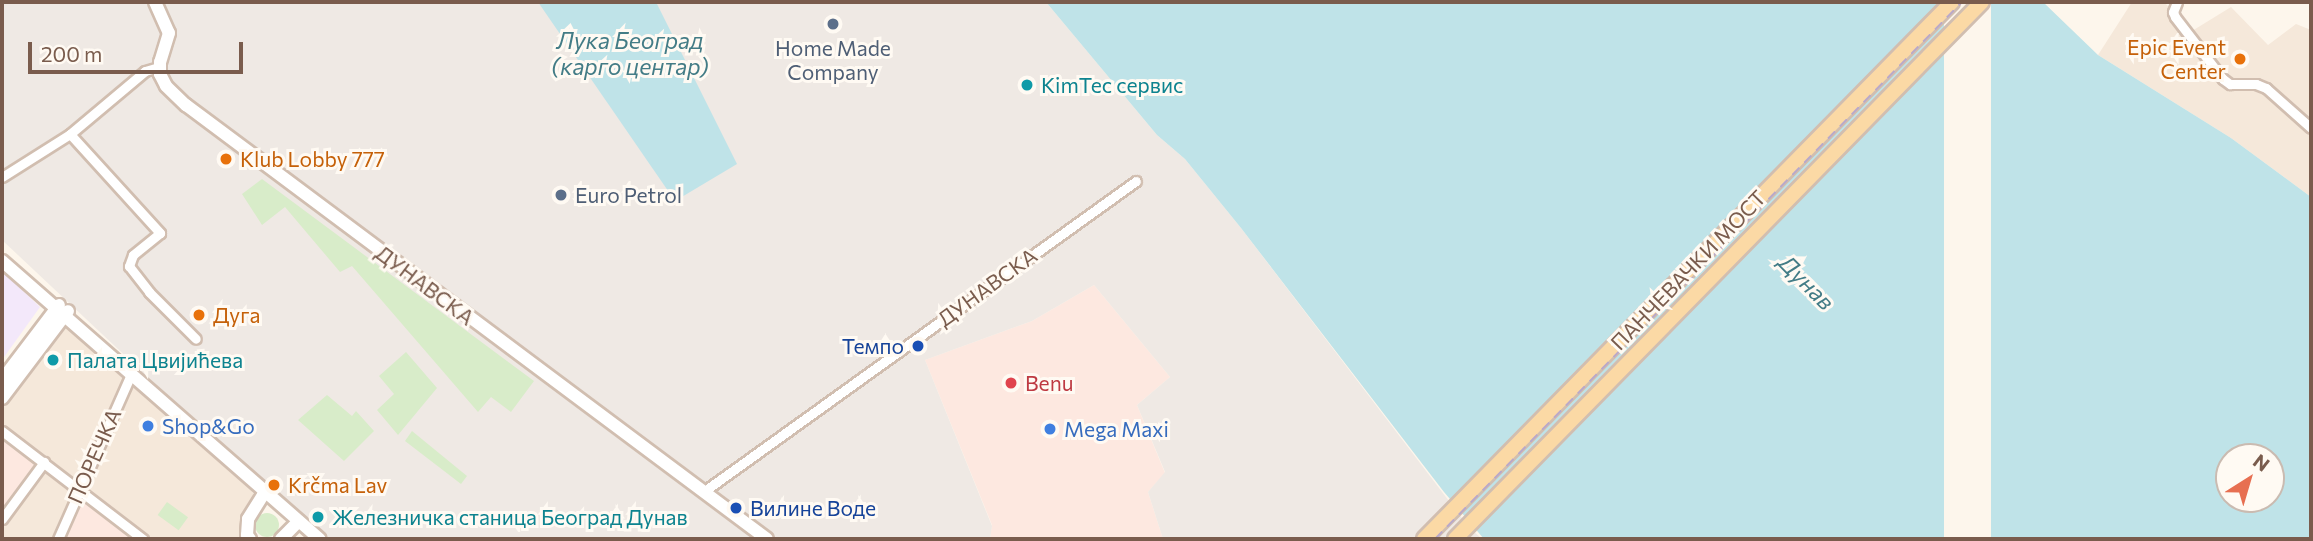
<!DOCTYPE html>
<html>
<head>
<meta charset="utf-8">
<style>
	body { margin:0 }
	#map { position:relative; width:2313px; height:541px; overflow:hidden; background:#fdf6ec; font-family:Commissioner,sans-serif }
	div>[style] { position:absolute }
	.residential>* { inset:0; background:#f5e8da }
	.commercial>* { inset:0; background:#fde8e0 }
	.industrial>* { inset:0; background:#efe9e4 }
	.education>* { inset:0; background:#f3e8fa }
	.green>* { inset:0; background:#d8ecc9; transform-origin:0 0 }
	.round { border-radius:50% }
	.water>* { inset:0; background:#bfe3e8 }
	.pier>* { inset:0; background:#fdf6ec; transform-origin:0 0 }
	.roads { filter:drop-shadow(2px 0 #d1beb0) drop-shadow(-2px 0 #d1beb0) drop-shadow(0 2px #d1beb0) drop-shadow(0 -2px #d1beb0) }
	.street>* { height:9px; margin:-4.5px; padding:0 4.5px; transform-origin:4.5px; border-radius:4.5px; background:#fff }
	.secondary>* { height:12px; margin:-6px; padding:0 6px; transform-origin:6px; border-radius:6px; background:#fff }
	.primary>* { height:14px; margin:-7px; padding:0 7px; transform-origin:7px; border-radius:7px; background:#fbd9a5 }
	.rail>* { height:2px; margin-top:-1px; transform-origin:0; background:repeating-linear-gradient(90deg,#b9a8c9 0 10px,transparent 0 17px) }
	.dots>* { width:19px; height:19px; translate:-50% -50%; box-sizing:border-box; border:4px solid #fffaf3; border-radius:50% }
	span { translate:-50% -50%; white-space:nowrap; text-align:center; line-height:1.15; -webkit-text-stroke:6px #fffaf3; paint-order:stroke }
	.food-label { font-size:21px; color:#c56008 }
	.right { translate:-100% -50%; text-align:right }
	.left { translate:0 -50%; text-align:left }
	.service-label { font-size:21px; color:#4e5e75 }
	.culture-label { font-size:21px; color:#0d838f }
	.street-label { font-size:21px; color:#7a5c4d }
	.transit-label { font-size:21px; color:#164399 }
	.health-label { font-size:21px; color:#be3a42 }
	.shop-label { font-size:21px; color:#366cbe }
	.water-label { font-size:23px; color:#437c86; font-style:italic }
	.frame { position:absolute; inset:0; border:4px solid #7a5c4d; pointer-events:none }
	.north { position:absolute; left:2215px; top:443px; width:70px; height:70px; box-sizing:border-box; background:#fffaf3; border:2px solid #cabbb1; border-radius:50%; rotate:37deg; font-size:19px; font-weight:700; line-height:28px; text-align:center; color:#7a5c4d }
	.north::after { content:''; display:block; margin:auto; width:24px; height:32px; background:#e76f51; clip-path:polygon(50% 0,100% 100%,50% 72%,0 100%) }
	.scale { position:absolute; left:28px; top:42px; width:215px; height:32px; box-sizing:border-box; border:4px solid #7a5c4d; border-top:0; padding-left:9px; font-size:21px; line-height:24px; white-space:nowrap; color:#7a5c4d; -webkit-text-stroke:5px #fffaf3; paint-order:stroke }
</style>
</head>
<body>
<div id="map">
	<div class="residential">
		<i style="clip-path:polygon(2132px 2px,2164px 2px,2192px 31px,2231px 7px,2268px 45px,2296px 24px,2311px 30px,2311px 197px,2231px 138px,2098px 55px)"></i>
		<i style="clip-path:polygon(65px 325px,252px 490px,254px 497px,245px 520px,245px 539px,134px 539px,80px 499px,62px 539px,2px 539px,2px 409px)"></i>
	</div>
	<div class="commercial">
		<i style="clip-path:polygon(1094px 285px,1170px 377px,1137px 405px,1165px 473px,1148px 492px,1163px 539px,990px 539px,992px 525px,925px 360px,1032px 321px)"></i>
		<i style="clip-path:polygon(2px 435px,39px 464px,2px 515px)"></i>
		<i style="clip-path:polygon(80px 499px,134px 539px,62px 539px)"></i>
	</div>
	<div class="industrial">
		<i style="clip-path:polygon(2px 2px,1046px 2px,1157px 135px,1185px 159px,1241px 228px,1468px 526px,1482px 539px,1163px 539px,1148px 492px,1165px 472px,1137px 405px,1170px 377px,1094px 285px,1032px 321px,925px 360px,992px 526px,990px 539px,325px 539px,270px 492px,2px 240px)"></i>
	</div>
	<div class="education">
		<i style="clip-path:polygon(2px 271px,40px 307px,2px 360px)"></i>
	</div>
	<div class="green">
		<i style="clip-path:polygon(262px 179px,534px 381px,511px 412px,491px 397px,478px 412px,352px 266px,340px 272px,285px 207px,262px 225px,242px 194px)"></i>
		<i style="clip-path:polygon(406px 352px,437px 388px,398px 435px,377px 410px,394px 394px,379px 376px)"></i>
		<i style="clip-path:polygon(327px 395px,352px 416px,356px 411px,374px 431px,344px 461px,298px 420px)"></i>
		<i style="clip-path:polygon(412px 431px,467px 476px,461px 484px,405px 441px)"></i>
		<i style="left:167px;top:502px;width:26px;height:16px;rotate:36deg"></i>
		<i class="round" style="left:255px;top:513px;width:24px;height:24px"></i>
	</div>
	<div class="water">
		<i style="clip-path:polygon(538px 2px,656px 2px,737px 164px,675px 201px)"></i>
		<i style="clip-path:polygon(evenodd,1046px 2px,2043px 2px,2098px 55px,2231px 138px,2311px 197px,2311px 539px,1484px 539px,1444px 492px,1241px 228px,1185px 159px,1157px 135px,1046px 2px,2229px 457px,2271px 457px,2271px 499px,2229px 499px,2229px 457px)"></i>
	</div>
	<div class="pier">
		<i style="left:1944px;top:2px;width:47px;height:705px"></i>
	</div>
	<div class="roads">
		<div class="street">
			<i style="left:2177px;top:2px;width:11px;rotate:112deg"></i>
			<i style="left:2173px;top:12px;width:5px;rotate:68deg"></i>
			<i style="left:2175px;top:17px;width:78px;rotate:52.3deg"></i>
			<i style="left:2223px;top:79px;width:9px;rotate:36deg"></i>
			<i style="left:2230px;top:84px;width:26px"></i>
			<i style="left:2256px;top:84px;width:11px;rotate:22deg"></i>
			<i style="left:2266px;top:88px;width:60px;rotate:41.6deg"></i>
			<i style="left:70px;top:134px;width:134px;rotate:47.7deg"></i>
			<i style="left:160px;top:233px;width:35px;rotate:141deg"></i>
			<i style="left:133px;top:255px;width:12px;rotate:110deg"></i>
			<i style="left:129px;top:266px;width:33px;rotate:52deg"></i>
			<i style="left:149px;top:292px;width:66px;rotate:45deg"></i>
			<i style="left:2px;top:177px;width:80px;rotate:-32.3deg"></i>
			<i style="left:70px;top:134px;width:98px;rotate:-40deg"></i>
			<i style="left:145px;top:71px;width:15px;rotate:-16deg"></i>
			<i style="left:2px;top:431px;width:178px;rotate:37.5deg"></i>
			<i style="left:703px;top:492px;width:533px;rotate:-35.69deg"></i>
			<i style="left:2px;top:519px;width:71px;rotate:-53.6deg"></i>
			<i style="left:58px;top:539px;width:180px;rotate:-66.1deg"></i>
		</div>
		<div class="secondary">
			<i style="left:155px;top:2px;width:34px;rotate:66deg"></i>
			<i style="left:169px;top:33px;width:30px;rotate:107deg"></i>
			<i style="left:160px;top:62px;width:12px;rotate:90deg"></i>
			<i style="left:160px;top:74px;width:13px;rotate:63deg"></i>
			<i style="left:166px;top:86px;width:28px;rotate:44deg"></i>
			<i style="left:186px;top:105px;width:725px;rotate:36.76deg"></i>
			<i style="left:2px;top:261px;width:422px;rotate:41.2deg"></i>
			<i style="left:2px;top:380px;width:94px;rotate:-52.8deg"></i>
			<i style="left:2px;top:398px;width:109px;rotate:-52.8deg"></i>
			<i style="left:250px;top:539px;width:5px;rotate:-127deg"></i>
			<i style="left:247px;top:535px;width:16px;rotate:-86deg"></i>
			<i style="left:248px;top:519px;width:32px;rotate:-58deg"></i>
			<i style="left:281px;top:539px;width:25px;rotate:-45deg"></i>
		</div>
		<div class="primary">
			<i style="left:1424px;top:539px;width:753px;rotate:-45.48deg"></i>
			<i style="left:1455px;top:539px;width:752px;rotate:-45.54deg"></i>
		</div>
	</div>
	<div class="rail">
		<i style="left:1435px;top:539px;width:752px;rotate:-45.54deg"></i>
	</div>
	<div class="dots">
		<i style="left:833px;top:24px;background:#5c6f8a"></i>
		<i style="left:2240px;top:59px;background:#e8710a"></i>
		<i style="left:1027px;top:85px;background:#0f9aa8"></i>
		<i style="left:226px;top:159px;background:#e8710a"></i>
		<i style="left:561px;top:195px;background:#5c6f8a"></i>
		<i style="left:199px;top:315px;background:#e8710a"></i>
		<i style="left:918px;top:346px;background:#1a4fb4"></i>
		<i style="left:53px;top:360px;background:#0f9aa8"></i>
		<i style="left:1011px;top:383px;background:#e0444e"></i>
		<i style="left:148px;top:426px;background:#3f7fe0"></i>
		<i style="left:1050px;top:429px;background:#3f7fe0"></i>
		<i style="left:274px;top:485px;background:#e8710a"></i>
		<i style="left:736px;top:508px;background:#1a4fb4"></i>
		<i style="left:318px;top:517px;background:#0f9aa8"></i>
	</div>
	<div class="food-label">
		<span class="right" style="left:2226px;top:59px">Epic Event<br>Center</span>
		<span class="left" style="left:240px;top:159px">Klub Lobby 777</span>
		<span class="left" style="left:213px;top:315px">Дуга</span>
		<span class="left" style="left:288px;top:485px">Krčma Lav</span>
	</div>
	<div class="service-label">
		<span style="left:833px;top:60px">Home Made<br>Company</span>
		<span class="left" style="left:575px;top:195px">Euro Petrol</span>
	</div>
	<div class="culture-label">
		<span class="left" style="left:1041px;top:85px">KimTec сервис</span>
		<span class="left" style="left:67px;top:360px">Палата Цвијићева</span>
		<span class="left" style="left:332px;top:517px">Железничка станица Београд Дунав</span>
	</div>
	<div class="street-label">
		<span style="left:1688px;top:270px;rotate:-46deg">ПАНЧЕВАЧКИ МОСТ</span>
		<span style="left:425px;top:285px;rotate:37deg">ДУНАВСКА</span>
		<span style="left:987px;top:287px;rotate:-36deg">ДУНАВСКА</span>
		<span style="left:94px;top:456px;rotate:-66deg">ПОРЕЧКА</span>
	</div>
	<div class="transit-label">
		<span class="right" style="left:904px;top:346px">Темпо</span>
		<span class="left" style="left:750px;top:508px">Вилине Воде</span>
	</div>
	<div class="health-label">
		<span class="left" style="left:1025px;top:383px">Benu</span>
	</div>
	<div class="shop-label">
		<span class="left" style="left:162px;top:426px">Shop&amp;Go</span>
		<span class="left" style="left:1064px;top:429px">Mega Maxi</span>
	</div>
	<div class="water-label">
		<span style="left:630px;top:53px">Лука Београд<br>(карго центар)</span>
		<span style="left:1807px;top:282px;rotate:45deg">Дунав</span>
	</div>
	<div class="frame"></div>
	<div class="north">N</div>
	<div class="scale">200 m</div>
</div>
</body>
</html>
